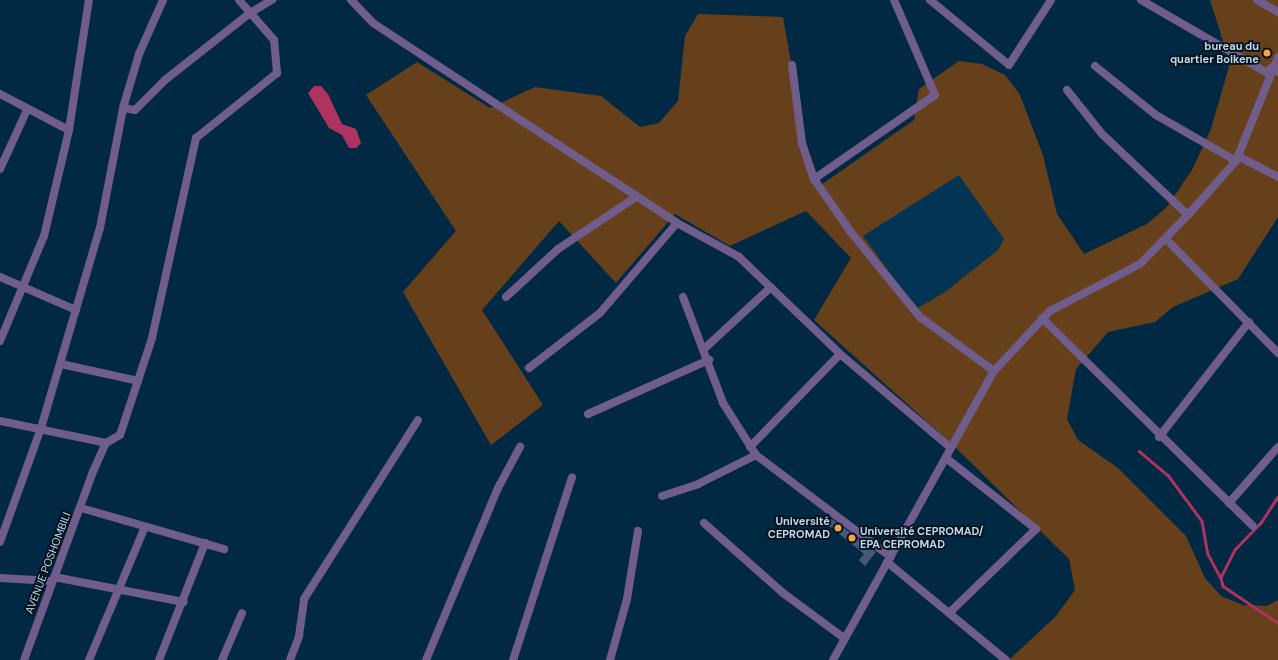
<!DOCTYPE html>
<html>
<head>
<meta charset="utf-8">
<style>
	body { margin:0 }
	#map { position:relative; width:1278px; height:660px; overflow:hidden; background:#012944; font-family:"DM Sans",sans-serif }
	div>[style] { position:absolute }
	.built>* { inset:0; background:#043453 }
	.green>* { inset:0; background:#66401a }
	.water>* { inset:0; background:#af335f }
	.stream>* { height:2.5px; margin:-1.25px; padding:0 1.25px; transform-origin:1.25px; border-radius:1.25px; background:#af335f }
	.building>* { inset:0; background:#45587c }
	.minor>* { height:8px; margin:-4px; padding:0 4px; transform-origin:4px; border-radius:4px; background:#705d8b }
	.dots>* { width:11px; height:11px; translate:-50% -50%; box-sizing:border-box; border:2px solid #03111d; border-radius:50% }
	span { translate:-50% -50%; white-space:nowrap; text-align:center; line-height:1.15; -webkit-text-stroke:3.5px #03111d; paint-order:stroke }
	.poi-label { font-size:11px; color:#c0d5e6; font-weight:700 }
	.right { translate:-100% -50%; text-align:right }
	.left { translate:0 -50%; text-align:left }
	.street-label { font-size:11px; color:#c0d5e6 }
</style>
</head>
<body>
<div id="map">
	<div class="built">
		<i style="clip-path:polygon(959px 174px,1004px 239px,998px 250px,945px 292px,916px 309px,862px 236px)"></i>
	</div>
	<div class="green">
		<i style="clip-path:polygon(evenodd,1210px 0,1278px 0,1278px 217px,1238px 279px,1173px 307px,1155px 322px,1108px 332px,1076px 369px,1067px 419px,1078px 440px,1118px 468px,1186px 536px,1205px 578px,1221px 596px,1243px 605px,1267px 606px,1278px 600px,1278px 660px,1009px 660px,1056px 616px,1075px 590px,1069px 559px,956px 448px,814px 320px,851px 258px,806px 211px,730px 246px,675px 214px,616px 283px,559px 221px,482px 310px,543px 405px,491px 445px,403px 292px,456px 231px,366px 95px,417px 62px,490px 108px,535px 87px,601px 96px,640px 127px,659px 123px,678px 101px,685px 36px,698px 14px,783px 17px,805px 141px,821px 185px,914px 120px,919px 89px,959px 61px,982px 64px,1005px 75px,1019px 93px,1043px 155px,1057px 214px,1084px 254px,1147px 224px,1166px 208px,1192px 170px,1211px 129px,1230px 63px,1210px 0,959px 175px,1004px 239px,998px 250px,945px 292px,916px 309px,863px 236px,959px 175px)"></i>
	</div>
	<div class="water">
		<i style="clip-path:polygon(314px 86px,321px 86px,328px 94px,342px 124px,356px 129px,361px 143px,356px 148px,349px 148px,342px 135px,329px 128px,308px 93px)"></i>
	</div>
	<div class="stream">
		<i style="left:1139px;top:451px;width:38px;rotate:40deg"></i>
		<i style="left:1168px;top:475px;width:57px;rotate:53.5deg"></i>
		<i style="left:1202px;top:521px;width:34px;rotate:80deg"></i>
		<i style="left:1208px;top:554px;width:27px;rotate:62deg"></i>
		<i style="left:1278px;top:497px;width:31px;rotate:123deg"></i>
		<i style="left:1261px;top:523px;width:37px;rotate:134deg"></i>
		<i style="left:1235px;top:550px;width:31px;rotate:117deg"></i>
		<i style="left:1221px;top:578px;width:8px;rotate:76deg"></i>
		<i style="left:1223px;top:586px;width:66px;rotate:33.9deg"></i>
	</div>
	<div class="building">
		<i style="clip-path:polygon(832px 519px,876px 552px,865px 566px,859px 560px,864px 554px,827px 524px)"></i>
	</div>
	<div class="minor">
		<i style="left:351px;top:0;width:32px;rotate:46deg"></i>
		<i style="left:373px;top:23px;width:364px;rotate:33.3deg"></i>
		<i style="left:677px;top:223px;width:71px;rotate:28.7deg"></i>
		<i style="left:739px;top:257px;width:140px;rotate:43.8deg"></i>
		<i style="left:840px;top:354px;width:145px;rotate:40.3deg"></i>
		<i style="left:930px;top:0;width:102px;rotate:39.4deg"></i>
		<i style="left:1009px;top:65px;width:77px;rotate:-57.1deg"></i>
		<i style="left:1141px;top:0;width:148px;rotate:30deg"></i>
		<i style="left:1257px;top:0;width:24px;rotate:30deg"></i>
		<i style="left:792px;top:65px;width:79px;rotate:82.7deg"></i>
		<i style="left:802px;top:143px;width:38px;rotate:72deg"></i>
		<i style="left:814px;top:179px;width:63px;rotate:55.3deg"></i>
		<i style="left:850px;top:231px;width:111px;rotate:50.9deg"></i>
		<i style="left:920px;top:317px;width:92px;rotate:36.1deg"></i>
		<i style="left:1095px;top:66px;width:78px;rotate:38.8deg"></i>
		<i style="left:1156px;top:115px;width:92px;rotate:29.9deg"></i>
		<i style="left:1271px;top:68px;width:8px;rotate:30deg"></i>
		<i style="left:1067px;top:90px;width:56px;rotate:51.5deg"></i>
		<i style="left:1102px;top:134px;width:118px;rotate:43.3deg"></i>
		<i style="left:0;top:94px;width:78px;rotate:27.6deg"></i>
		<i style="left:123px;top:108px;width:12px;rotate:9deg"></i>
		<i style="left:135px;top:110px;width:42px;rotate:-45deg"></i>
		<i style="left:165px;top:80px;width:108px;rotate:-38.2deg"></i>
		<i style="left:250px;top:13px;width:26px;rotate:-31deg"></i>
		<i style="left:1238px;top:156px;width:45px;rotate:27.7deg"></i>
		<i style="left:0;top:169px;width:65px;rotate:-65.4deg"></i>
		<i style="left:814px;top:179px;width:147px;rotate:-34.8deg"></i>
		<i style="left:935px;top:95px;width:103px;rotate:-113.3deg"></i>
		<i style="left:1166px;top:239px;width:160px;rotate:45.5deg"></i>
		<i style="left:0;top:277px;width:83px;rotate:23.5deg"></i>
		<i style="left:506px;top:297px;width:71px;rotate:-42.7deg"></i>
		<i style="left:558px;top:249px;width:94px;rotate:-33.7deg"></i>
		<i style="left:683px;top:297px;width:113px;rotate:69.3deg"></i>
		<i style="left:723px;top:403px;width:62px;rotate:57.6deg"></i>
		<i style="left:756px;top:455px;width:169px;rotate:37.1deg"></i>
		<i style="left:1042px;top:318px;width:296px;rotate:44.6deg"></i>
		<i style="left:0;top:341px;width:114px;rotate:-67.3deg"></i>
		<i style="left:44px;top:236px;width:109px;rotate:-76.7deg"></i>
		<i style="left:69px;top:130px;width:132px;rotate:-81.3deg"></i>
		<i style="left:704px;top:349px;width:91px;rotate:-42.8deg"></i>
		<i style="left:61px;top:364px;width:79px;rotate:12.4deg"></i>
		<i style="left:529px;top:368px;width:90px;rotate:-37.8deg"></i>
		<i style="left:600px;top:313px;width:118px;rotate:-49.5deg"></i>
		<i style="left:588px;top:414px;width:133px;rotate:-24.1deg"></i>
		<i style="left:0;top:421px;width:108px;rotate:11.7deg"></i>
		<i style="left:1159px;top:437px;width:146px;rotate:-52deg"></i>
		<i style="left:750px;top:447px;width:129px;rotate:-45.9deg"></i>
		<i style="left:946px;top:458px;width:115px;rotate:38.3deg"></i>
		<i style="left:1036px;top:529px;width:121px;rotate:136deg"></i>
		<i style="left:662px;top:496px;width:38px;rotate:-18deg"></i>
		<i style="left:698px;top:484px;width:65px;rotate:-26.6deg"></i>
		<i style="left:1229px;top:503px;width:74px;rotate:-48.8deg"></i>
		<i style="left:81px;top:508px;width:149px;rotate:16deg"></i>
		<i style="left:704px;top:523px;width:106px;rotate:41.5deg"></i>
		<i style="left:783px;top:593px;width:76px;rotate:36.4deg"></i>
		<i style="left:0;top:542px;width:121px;rotate:-70.2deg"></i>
		<i style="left:41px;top:428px;width:209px;rotate:-73.6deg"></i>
		<i style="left:100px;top:228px;width:122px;rotate:-79.1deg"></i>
		<i style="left:123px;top:108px;width:56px;rotate:-73.5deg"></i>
		<i style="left:139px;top:54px;width:59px;rotate:-66deg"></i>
		<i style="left:887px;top:562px;width:154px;rotate:39.5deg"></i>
		<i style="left:54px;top:577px;width:132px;rotate:10.9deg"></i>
		<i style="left:0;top:578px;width:52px;rotate:3.3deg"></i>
		<i style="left:24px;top:660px;width:198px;rotate:-69.9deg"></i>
		<i style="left:92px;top:474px;width:34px;rotate:-66deg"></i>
		<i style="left:106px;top:443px;width:16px;rotate:-30deg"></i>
		<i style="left:120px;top:435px;width:102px;rotate:-71.7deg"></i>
		<i style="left:152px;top:338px;width:205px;rotate:-77.6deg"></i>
		<i style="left:196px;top:138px;width:104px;rotate:-38.7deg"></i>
		<i style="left:277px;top:73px;width:33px;rotate:-95deg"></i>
		<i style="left:274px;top:40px;width:53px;rotate:-131.2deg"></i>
		<i style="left:89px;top:660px;width:144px;rotate:-67.2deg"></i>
		<i style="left:159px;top:660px;width:126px;rotate:-68.5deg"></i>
		<i style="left:222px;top:660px;width:51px;rotate:-66.9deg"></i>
		<i style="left:290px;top:660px;width:26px;rotate:-69deg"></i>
		<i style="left:299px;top:636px;width:37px;rotate:-82deg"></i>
		<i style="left:304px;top:599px;width:212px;rotate:-57.5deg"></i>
		<i style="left:426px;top:660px;width:186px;rotate:-67.3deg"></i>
		<i style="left:498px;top:488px;width:47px;rotate:-61.8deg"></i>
		<i style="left:513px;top:660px;width:192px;rotate:-72.1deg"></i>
		<i style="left:610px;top:660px;width:63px;rotate:-74.4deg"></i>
		<i style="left:627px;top:599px;width:69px;rotate:-80.8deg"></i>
		<i style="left:833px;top:660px;width:331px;rotate:-60.9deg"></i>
		<i style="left:994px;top:371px;width:82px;rotate:-47deg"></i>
		<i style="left:1050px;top:311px;width:102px;rotate:-27.6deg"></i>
		<i style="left:1140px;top:264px;width:69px;rotate:-45.6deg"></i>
		<i style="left:1188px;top:215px;width:72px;rotate:-48.4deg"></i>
		<i style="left:1236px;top:161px;width:112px;rotate:-68deg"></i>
	</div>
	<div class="dots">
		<i style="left:1267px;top:53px;background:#f7a149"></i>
		<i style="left:838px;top:528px;background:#f7a149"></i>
		<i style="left:852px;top:538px;background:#f7a149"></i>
	</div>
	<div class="poi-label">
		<span class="right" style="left:1259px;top:53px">bureau du<br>quartier Boikene</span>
		<span class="right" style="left:830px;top:528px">Université<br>CEPROMAD</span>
		<span class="left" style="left:860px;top:538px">Université CEPROMAD/<br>EPA CEPROMAD</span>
	</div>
	<div class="street-label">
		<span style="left:48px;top:563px;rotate:-69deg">AVENUE POSHOMBILI</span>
	</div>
</div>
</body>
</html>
